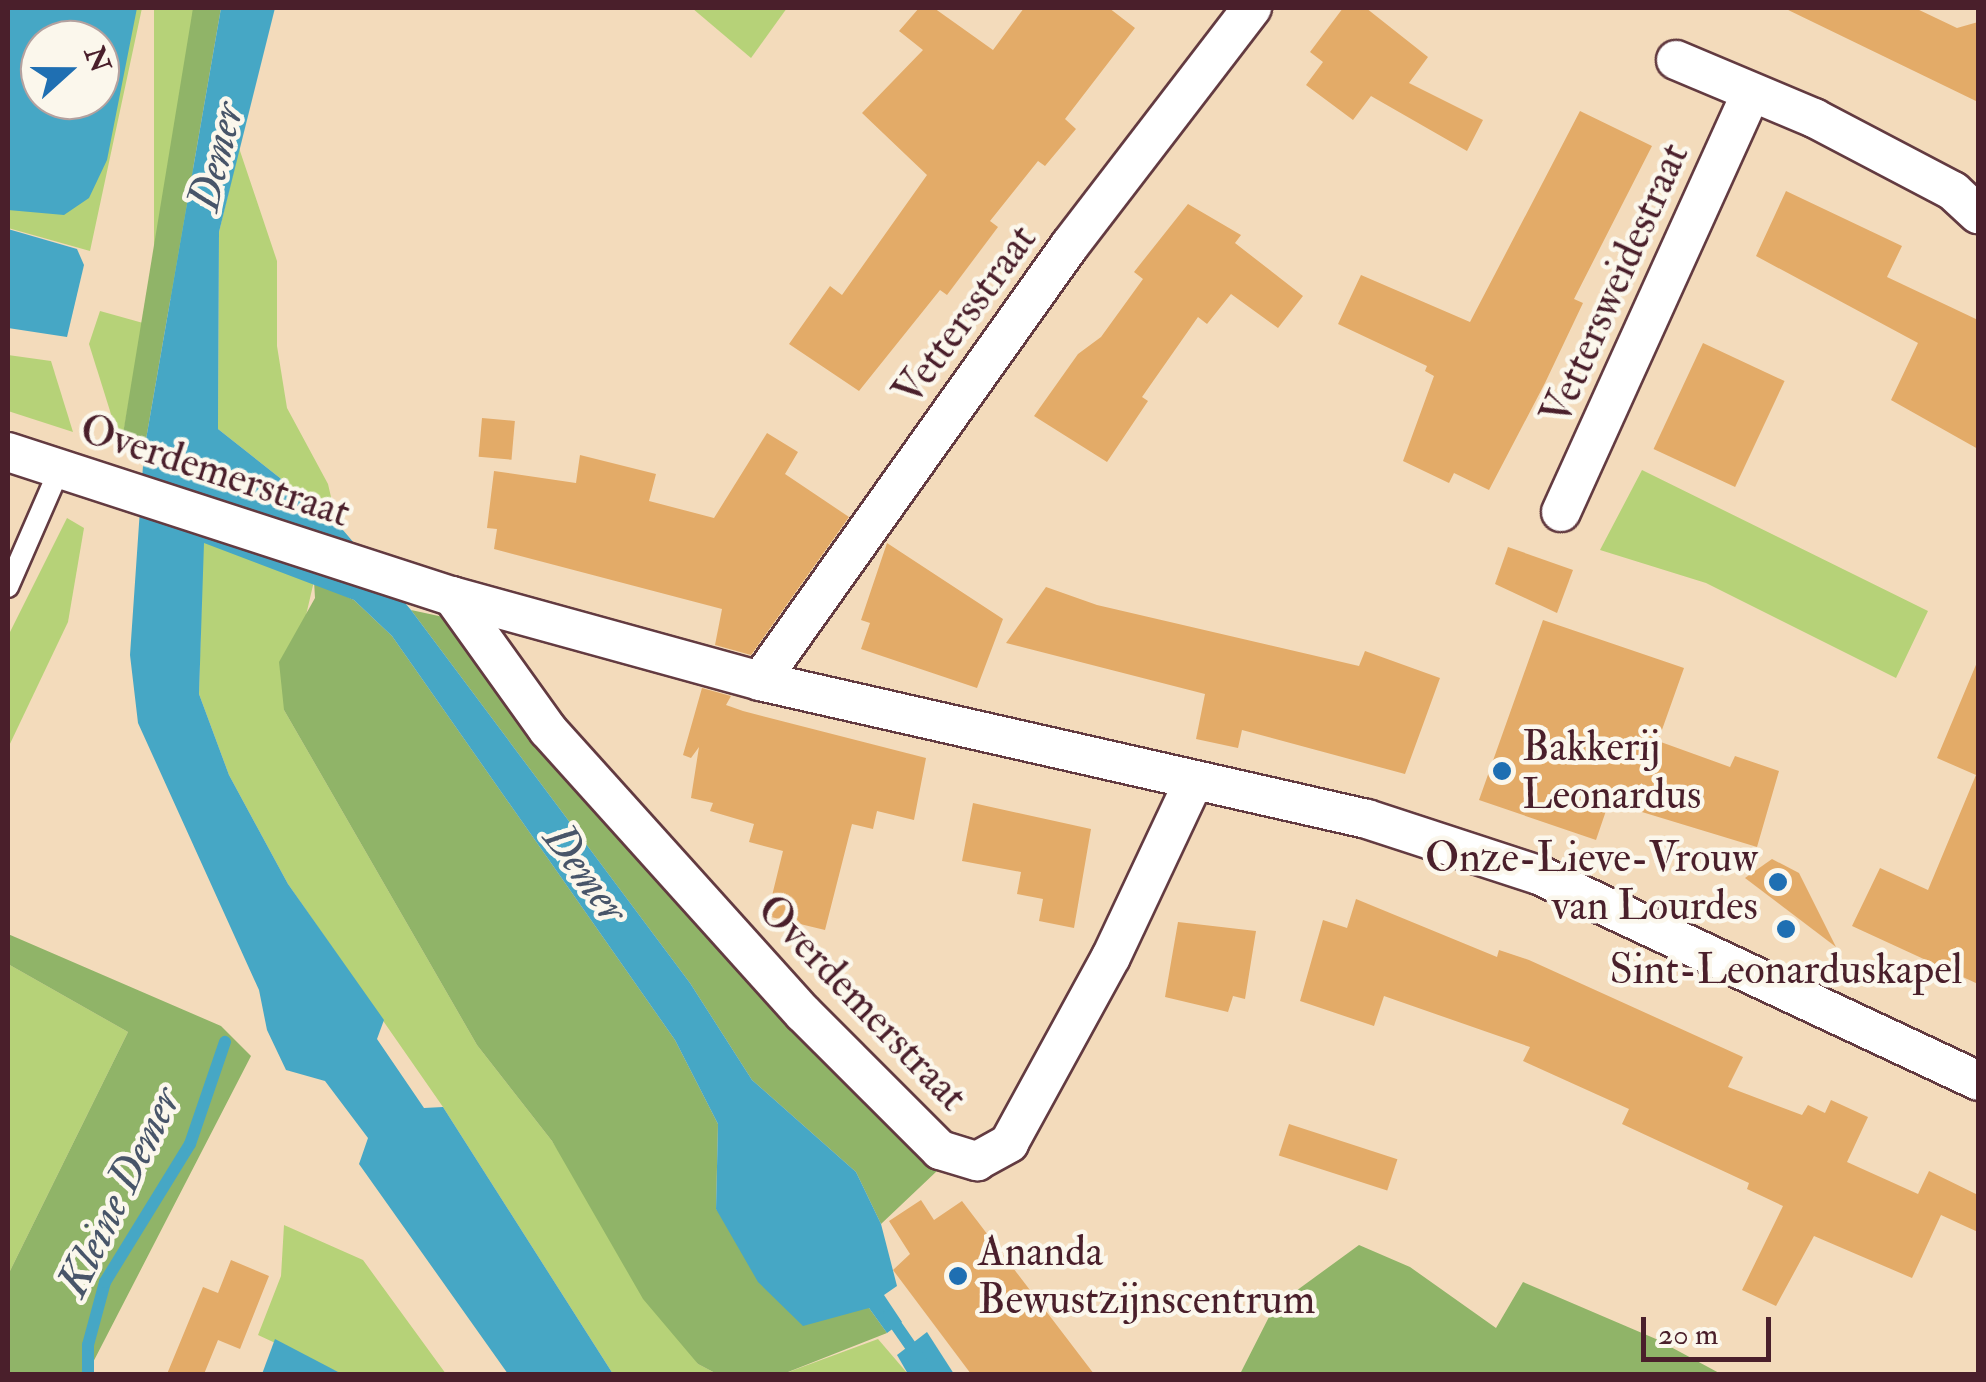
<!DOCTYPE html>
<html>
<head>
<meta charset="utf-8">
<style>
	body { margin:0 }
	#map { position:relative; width:1986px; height:1382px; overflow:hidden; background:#f3dbbb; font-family:"IM FELL Double Pica",serif }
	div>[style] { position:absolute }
	.green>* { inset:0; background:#b6d278; transform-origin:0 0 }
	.forest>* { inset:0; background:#90b468 }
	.water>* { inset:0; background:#46a7c5 }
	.stream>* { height:12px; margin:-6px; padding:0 6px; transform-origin:6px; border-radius:6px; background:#46a7c5 }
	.building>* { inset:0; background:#e3ab68; transform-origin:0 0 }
	.roads { filter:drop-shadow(2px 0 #633b41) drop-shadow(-2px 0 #633b41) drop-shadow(0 2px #633b41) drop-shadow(0 -2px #633b41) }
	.service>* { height:20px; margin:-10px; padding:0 10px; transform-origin:10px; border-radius:10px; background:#fff }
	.minor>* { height:38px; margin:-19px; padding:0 19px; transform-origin:19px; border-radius:19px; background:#fff }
	.dots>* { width:28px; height:28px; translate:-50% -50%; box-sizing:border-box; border:5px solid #fbf7ec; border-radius:50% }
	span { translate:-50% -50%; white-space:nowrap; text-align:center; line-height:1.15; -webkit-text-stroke:9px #fbf7ec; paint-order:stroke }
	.street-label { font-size:42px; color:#4a1f2b }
	.poi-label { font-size:42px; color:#4a1f2b }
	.left { translate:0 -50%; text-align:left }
	.right { translate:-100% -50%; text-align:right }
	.water-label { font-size:45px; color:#485569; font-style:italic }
	.frame { position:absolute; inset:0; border:10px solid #4a1f2b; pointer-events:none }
	.north { position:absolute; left:20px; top:20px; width:100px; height:100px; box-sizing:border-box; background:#fbf7ec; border:2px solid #b4a19f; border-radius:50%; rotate:69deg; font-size:28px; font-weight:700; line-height:40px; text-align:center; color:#4a1f2b }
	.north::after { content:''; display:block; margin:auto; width:35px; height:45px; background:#1f6fb2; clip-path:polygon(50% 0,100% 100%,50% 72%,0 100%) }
	.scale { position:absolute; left:1641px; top:1317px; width:130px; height:45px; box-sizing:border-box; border:5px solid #4a1f2b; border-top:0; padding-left:12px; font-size:30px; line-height:35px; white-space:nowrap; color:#4a1f2b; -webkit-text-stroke:8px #fbf7ec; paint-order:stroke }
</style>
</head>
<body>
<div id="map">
	<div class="green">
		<i style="clip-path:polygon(evenodd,8px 8px,142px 8px,90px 251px,8px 228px,8px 8px,40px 40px,100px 40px,100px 100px,40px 100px,40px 40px)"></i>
		<i style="left:154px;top:8px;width:39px;height:291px"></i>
		<i style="clip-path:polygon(692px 8px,787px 8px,751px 58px)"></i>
		<i style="clip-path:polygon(239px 148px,277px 261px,277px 346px,287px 408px,328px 484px,337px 523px,218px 429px,219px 232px)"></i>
		<i style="clip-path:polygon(100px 311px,143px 323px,121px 446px,89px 344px)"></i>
		<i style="clip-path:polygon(8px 355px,51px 361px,73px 432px,8px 411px)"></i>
		<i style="clip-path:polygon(1642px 470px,1928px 611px,1896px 678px,1706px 583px,1600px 550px)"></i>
		<i style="clip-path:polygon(67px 518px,84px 528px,68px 622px,8px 748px,8px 636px)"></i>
		<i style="clip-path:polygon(203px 542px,314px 581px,284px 710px,477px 1045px,552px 1141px,698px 1364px,717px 1374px,613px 1374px,443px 1107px,288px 884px,229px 775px,199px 694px)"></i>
		<i style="clip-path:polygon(8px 964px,128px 1032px,8px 1275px)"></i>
		<i style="clip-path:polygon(284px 1225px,363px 1260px,446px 1374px,342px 1374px,258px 1335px,281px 1276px)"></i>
		<i style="clip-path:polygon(878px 1339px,908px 1374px,783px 1374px)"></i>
	</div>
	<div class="forest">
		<i style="clip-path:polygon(193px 8px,221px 8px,144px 451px,121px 446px)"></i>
		<i style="clip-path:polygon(314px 581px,354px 600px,392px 636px,675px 1040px,718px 1124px,716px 1209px,869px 1308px,887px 1333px,783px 1374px,717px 1374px,698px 1364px,643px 1299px,552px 1141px,477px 1045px,284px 710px,279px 662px,315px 598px)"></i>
		<i style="clip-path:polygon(411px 610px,448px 618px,533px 735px,938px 1170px,881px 1224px,856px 1172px,752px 1080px,690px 983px)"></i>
		<i style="clip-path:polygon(8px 934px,221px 1026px,251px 1056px,87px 1374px,8px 1374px,8px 1275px,128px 1032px,8px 964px)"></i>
		<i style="clip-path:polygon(1359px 1245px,1410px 1267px,1496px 1328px,1523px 1282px,1656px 1339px,1721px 1374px,1240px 1374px,1274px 1307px)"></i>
	</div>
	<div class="water">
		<i style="clip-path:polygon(evenodd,8px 8px,137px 8px,107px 160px,89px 198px,64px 215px,8px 210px,8px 8px,40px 40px,100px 40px,100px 100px,40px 100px,40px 40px)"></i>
		<i style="clip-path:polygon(221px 8px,275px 8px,219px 232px,218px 429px,337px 523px,411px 610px,690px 983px,752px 1080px,856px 1172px,881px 1224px,897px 1286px,884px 1295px,902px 1322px,887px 1333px,869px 1308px,803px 1326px,758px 1282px,716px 1209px,718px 1124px,675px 1040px,392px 636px,354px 600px,204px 543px,199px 694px,229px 775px,288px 884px,384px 1020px,377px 1039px,424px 1108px,443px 1107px,613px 1374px,508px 1374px,359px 1164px,368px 1138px,325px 1081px,286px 1070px,267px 1030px,259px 990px,138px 723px,130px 655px,144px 451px)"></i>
		<i style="clip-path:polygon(8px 229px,77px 249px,84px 265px,67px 337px,8px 328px)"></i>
		<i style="clip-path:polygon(927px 1332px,954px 1374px,908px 1374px,897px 1355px)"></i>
		<i style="clip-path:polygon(275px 1339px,342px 1374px,262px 1374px)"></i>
	</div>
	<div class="stream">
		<i style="left:889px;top:1315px;width:72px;rotate:55.2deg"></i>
		<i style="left:88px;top:1374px;width:29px;rotate:-90deg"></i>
		<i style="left:88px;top:1345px;width:65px;rotate:-74.9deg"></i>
		<i style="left:105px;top:1282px;width:162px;rotate:-58.4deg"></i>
		<i style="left:190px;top:1144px;width:108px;rotate:-71.1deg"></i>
	</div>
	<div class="building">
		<i style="clip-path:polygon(919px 8px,934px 8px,993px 50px,1024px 8px,1109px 8px,1135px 28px,1065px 119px,1076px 129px,1045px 166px,1038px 161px,990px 221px,998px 227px,947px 295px,940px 290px,859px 391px,789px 344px,830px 286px,842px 295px,927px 175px,862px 113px,923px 50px,899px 31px)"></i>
		<i style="clip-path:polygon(1343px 8px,1366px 8px,1428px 57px,1409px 83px,1483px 120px,1467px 151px,1371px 96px,1353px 120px,1306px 85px,1323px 62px,1310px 52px)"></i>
		<i style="clip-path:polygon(1784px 8px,1915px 8px,1957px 28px,1978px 22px,1978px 102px)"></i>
		<i style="clip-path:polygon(1580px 111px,1652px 146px,1574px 299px,1583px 303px,1545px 383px,1489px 490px,1454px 473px,1449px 483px,1403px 461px,1434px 376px,1425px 371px,1427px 366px,1338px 324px,1361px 275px,1470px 322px)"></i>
		<i style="clip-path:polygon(1786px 191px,1902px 246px,1887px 277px,1978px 320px,1978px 449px,1891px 400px,1918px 343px,1756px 256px)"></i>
		<i style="clip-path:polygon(1188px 204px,1241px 235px,1235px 243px,1303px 296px,1278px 328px,1231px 294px,1207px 324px,1198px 317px,1142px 397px,1148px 401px,1107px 462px,1034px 416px,1078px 354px,1101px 337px,1143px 279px,1134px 272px)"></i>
		<i style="left:1703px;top:343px;width:90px;height:117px;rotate:25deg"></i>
		<i style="left:482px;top:418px;width:33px;height:39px;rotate:5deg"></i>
		<i style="clip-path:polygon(767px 433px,798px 452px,785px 474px,849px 517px,751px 655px,715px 645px,722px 609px,494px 549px,497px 529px,487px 528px,494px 471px,576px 483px,580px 455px,656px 474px,649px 501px,714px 518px)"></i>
		<i style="clip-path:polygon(887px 543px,1003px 619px,977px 688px,861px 649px,870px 623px,861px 620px)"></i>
		<i style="clip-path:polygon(1508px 547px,1573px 570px,1557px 613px,1495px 584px)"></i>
		<i style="clip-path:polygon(1046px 587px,1097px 605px,1359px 666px,1365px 651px,1440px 678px,1405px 774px,1242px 730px,1238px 748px,1196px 739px,1205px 694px,1006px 643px)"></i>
		<i style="clip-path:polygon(1543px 620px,1684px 668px,1658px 741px,1730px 767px,1735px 756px,1779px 771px,1757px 847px,1609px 802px,1596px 840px,1479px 800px)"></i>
		<i style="clip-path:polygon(1978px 660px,1978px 984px,1852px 926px,1880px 868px,1928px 890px,1976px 775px,1937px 758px)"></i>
		<i style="clip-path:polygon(702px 688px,731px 696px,726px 705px,743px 711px,926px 758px,914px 820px,877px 811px,873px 829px,852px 824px,825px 930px,767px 916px,783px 851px,749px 842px,754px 824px,710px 811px,713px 803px,691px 798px,699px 747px,691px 758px,683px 755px)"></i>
		<i style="clip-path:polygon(973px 803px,1091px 829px,1074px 928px,1039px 921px,1043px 899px,1017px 894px,1021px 872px,962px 861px)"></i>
		<i style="clip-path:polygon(1772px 859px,1799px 873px,1836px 947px,1745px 878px)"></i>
		<i style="clip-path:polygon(1356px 899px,1497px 957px,1499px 950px,1529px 960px,1743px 1057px,1728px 1087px,1802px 1115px,1808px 1105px,1825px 1113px,1831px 1100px,1868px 1117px,1847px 1162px,1918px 1194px,1929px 1171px,1978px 1195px,1978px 1232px,1941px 1215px,1912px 1278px,1814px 1236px,1776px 1306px,1742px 1290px,1783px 1206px,1747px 1189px,1749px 1183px,1622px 1124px,1629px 1109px,1523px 1061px,1530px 1047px,1384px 996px,1374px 1026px,1300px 1001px,1323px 920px,1347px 928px)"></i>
		<i style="clip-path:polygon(1178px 922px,1256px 931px,1245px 999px,1233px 996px,1228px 1012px,1165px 997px)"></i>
		<i style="left:1289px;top:1124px;width:114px;height:33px;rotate:18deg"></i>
		<i style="clip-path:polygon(921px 1200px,934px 1220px,962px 1201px,1094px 1374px,971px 1374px,893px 1270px,910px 1254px,889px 1221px)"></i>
		<i style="clip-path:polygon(231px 1260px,269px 1276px,240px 1349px,218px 1340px,204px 1374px,167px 1374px,203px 1287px,218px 1293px)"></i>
	</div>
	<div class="roads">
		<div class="service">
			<i style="left:8px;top:587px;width:130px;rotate:-66.4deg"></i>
		</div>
		<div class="minor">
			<i style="left:1676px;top:60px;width:150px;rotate:22.8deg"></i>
			<i style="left:1814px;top:118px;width:157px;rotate:27.7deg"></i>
			<i style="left:1953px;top:191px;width:34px;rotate:43deg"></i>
			<i style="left:8px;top:452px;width:467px;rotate:18deg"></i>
			<i style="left:452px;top:596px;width:320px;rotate:15.4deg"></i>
			<i style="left:760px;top:681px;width:622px;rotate:12.81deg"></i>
			<i style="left:1367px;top:819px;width:183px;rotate:18.1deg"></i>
			<i style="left:1541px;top:876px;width:483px;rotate:25.1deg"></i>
			<i style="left:1561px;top:512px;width:459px;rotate:-65.6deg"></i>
			<i style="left:452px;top:596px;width:165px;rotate:54.4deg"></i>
			<i style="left:548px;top:730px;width:381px;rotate:48deg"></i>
			<i style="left:803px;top:1013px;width:194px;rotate:45deg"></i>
			<i style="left:940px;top:1150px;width:39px;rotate:17deg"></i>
			<i style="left:977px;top:1161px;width:37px;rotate:-29deg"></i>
			<i style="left:1009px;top:1143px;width:212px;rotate:-61.3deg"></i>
			<i style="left:1111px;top:957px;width:192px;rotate:-64.8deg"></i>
			<i style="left:760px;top:681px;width:535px;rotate:-54.59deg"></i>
			<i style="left:1070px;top:245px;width:299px;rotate:-52.5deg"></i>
		</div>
	</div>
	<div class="dots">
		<i style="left:1502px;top:771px;background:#1f6fb2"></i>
		<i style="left:1778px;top:882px;background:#1f6fb2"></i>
		<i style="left:1786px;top:929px;background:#1f6fb2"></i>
		<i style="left:958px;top:1276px;background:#1f6fb2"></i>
	</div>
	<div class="street-label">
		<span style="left:1615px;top:284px;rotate:-66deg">Vettersweidestraat</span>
		<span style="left:965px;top:315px;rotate:-54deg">Vettersstraat</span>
		<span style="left:215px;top:471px;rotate:18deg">Overdemerstraat</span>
		<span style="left:862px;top:1003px;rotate:46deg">Overdemerstraat</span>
	</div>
	<div class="poi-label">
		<span class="left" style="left:1522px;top:771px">Bakkerij<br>Leonardus</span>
		<span class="right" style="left:1758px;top:882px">Onze-Lieve-Vrouw<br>van Lourdes</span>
		<span style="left:1786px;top:970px">Sint-Leonarduskapel</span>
		<span class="left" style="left:978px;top:1276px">Ananda<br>Bewustzijnscentrum</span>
	</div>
	<div class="water-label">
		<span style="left:217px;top:157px;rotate:-76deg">Demer</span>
		<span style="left:585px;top:874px;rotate:54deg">Demer</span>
		<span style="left:120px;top:1192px;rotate:-64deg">Kleine Demer</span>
	</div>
	<div class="frame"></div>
	<div class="north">N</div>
	<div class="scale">20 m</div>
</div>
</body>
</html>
